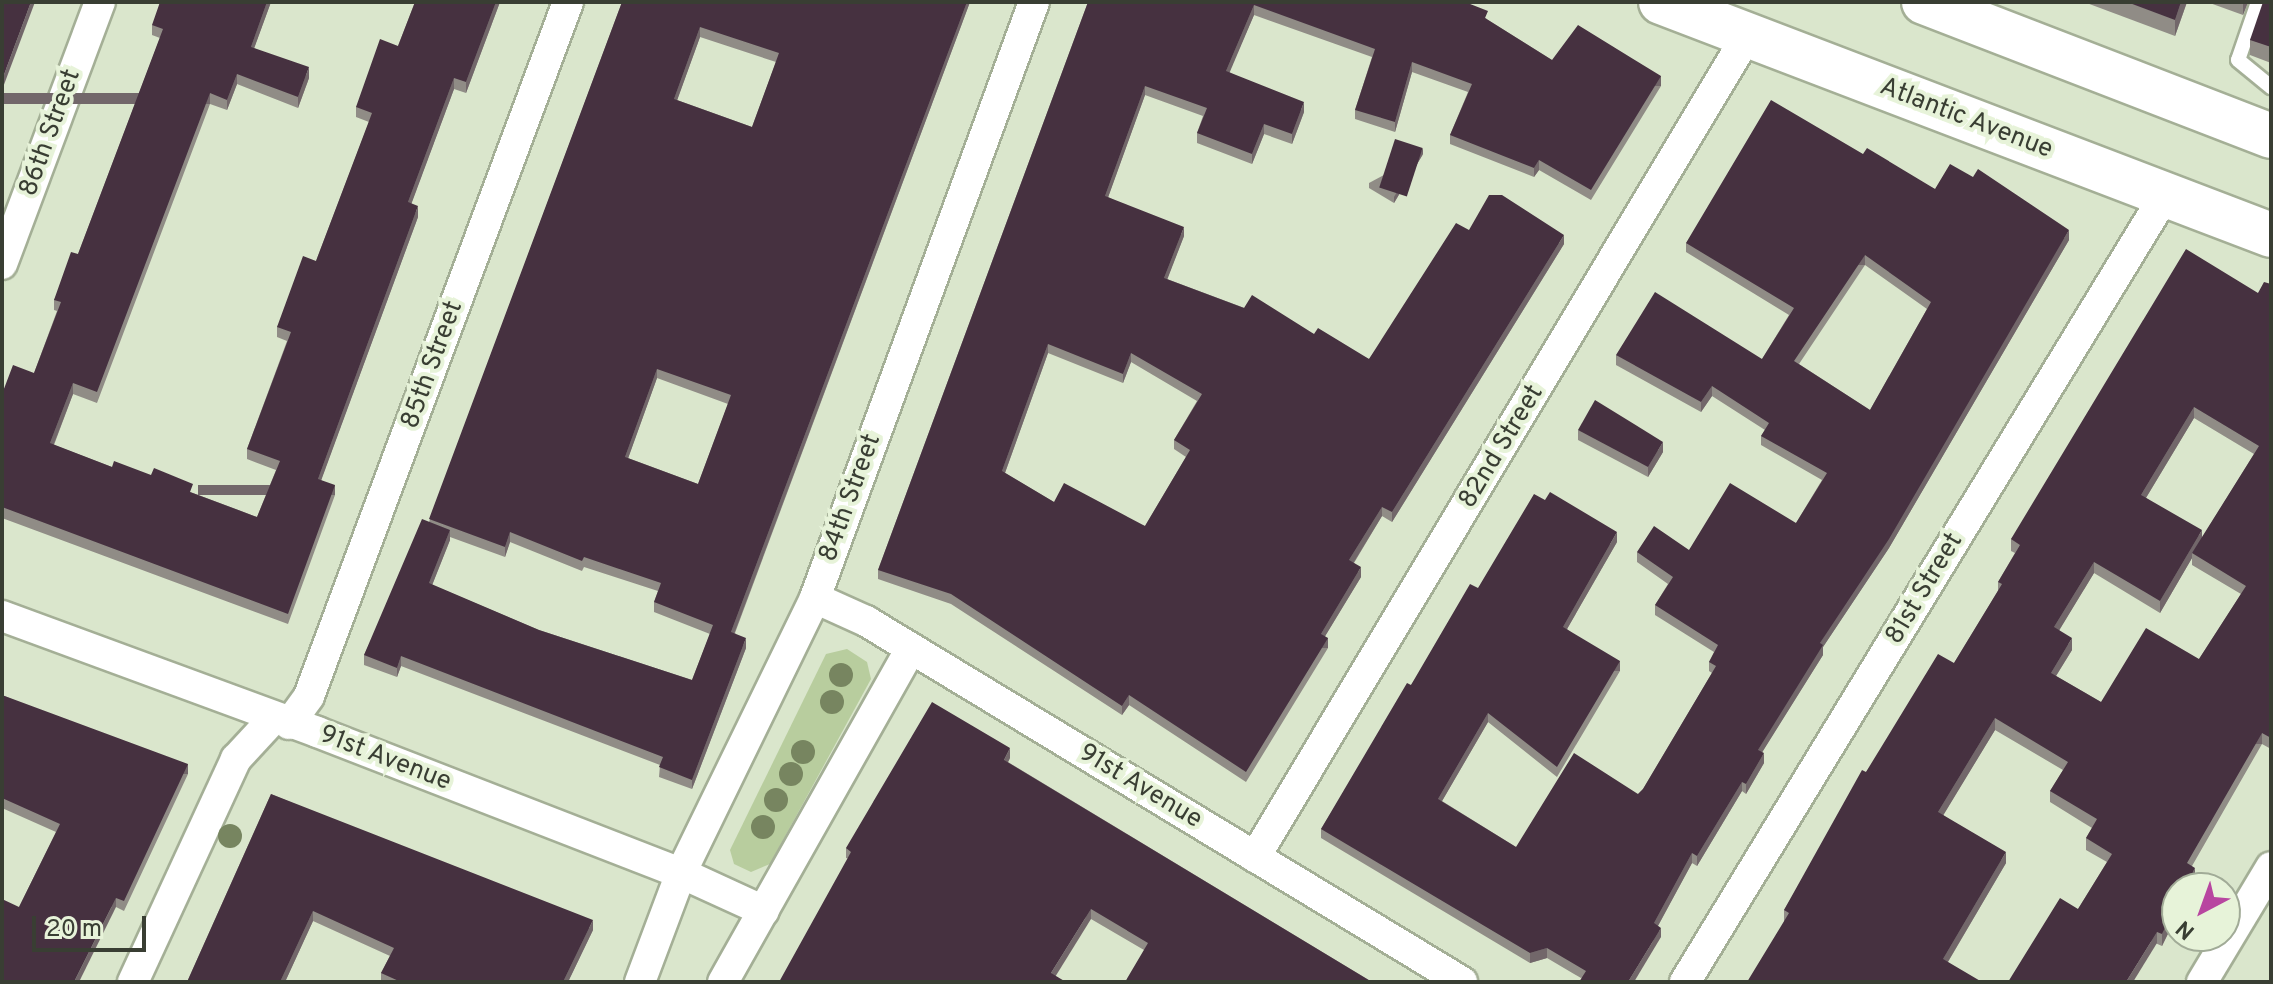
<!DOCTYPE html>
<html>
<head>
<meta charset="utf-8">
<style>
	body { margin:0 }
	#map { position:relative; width:2273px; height:984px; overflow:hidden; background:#dae6cc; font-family:Overpass,sans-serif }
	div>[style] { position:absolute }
	.green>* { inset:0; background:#b8cd9e }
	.roads { filter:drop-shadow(2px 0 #a4af96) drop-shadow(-2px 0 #a4af96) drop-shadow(0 2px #a4af96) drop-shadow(0 -2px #a4af96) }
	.lane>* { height:14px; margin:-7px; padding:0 7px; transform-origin:7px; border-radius:7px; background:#fff }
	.street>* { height:30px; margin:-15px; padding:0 15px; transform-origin:15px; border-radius:15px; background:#fff }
	.primary>* { height:44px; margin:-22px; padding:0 22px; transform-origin:22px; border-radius:22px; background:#fff }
	.trees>* { width:24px; height:24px; margin:-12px; border-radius:50%; background:#778560 }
	.wall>* { inset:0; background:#908c86 }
	.shaded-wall>* { inset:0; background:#72676a; transform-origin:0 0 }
	.building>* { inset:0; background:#463140; transform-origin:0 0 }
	span { translate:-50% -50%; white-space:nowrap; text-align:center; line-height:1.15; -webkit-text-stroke:8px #e7f3d9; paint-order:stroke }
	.street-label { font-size:26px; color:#393e33 }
	.frame { position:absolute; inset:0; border:4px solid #393e33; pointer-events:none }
	.north { position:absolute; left:2161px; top:872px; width:80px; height:80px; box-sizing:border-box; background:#e7f3d9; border:2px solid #a1ab97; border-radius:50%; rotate:221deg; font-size:22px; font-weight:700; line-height:32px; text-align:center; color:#393e33 }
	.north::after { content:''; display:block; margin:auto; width:28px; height:36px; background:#b846a0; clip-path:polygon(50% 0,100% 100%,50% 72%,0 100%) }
	.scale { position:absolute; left:32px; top:916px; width:114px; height:36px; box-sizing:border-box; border:4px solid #393e33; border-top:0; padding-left:10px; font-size:24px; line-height:28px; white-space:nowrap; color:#393e33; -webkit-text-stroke:6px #e7f3d9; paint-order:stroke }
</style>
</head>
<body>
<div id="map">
	<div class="green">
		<i style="clip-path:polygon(847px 649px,867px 662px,871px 679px,770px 864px,751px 872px,734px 864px,730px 850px,826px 654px)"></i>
	</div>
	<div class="roads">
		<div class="lane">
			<i style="left:2258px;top:2px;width:61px;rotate:109deg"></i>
			<i style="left:2238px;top:60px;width:43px;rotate:39.3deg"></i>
		</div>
		<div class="street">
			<i style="left:2px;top:264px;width:280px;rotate:-69.5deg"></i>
			<i style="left:815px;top:598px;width:56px;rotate:24.3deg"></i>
			<i style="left:866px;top:621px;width:697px;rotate:31.2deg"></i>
			<i style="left:2px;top:616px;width:336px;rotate:20.2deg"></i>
			<i style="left:317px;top:732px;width:390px;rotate:21.2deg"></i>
			<i style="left:681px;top:873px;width:91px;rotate:24.6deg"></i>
			<i style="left:289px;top:724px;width:34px;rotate:-54deg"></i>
			<i style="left:309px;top:696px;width:741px;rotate:-69.53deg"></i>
			<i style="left:1255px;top:857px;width:957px;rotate:-59.07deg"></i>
			<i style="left:133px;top:982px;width:246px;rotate:-65.2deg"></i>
			<i style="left:236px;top:759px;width:56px;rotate:-47.2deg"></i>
			<i style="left:640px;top:982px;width:116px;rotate:-69.4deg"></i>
			<i style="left:681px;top:873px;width:306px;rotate:-64deg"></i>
			<i style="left:815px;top:598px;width:635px;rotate:-69.82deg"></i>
			<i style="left:723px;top:982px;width:383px;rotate:-60.6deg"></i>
			<i style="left:1685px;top:982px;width:922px;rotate:-58.62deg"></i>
			<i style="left:2202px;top:982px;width:134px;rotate:-59deg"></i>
		</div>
		<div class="primary">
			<i style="left:1661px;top:2px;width:653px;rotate:20.91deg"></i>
			<i style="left:1924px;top:2px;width:372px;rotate:21.1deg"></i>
		</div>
	</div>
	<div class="trees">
		<i style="left:841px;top:675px"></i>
		<i style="left:832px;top:702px"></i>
		<i style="left:803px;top:752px"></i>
		<i style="left:791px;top:774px"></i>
		<i style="left:776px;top:800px"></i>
		<i style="left:763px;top:827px"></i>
		<i style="left:230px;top:836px"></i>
	</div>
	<div class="wall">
		<i style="clip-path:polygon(271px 2px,254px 48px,309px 78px,298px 108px,237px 84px,227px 110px,210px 104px,97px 403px,73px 394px,54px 445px,112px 467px,193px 493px,257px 517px,276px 470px,247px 459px,247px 449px,287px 341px,277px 337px,277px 327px,316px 261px,369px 122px,356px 117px,356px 107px,398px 46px,415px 2px,500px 2px,466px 93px,454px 89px,411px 204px,418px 217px,321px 480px,335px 495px,288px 624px,2px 518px,2px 394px,34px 373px,57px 311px,54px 310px,54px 300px,78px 254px,160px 38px,152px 35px,152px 25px)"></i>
		<i style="clip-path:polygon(evenodd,622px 2px,970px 2px,735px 633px,746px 648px,692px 789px,659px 777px,660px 765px,401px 666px,397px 677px,364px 665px,364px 655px,429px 522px,622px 2px,700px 37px,776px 62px,752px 127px,677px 100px,700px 37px,622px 2px,657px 378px,728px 404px,698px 484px,628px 458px,657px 378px,622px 2px,450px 537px,505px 557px,510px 542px,582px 571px,584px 567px,658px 591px,654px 602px,654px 612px,710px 634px,692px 680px,539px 630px,432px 585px,450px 540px,450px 537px)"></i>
		<i style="clip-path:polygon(evenodd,1088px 2px,1465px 2px,1488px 20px,1552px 60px,1661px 86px,1591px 200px,1539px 170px,1534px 177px,1450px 144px,1450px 135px,1468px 92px,1412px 72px,1395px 132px,1355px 119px,1355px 110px,1372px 57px,1254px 15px,1229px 72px,1304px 112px,1292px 144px,1264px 134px,1252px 164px,1197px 143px,1197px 133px,1203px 116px,1145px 95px,1108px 197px,1184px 236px,1167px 279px,1314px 334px,1369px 359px,1469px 230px,1564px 244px,1392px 522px,1382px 516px,1354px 563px,1361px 577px,1325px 636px,1328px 648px,1246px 782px,1129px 705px,1122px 715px,951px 604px,878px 579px,878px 570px,1088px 2px,1048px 353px,1123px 383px,1131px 362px,1197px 401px,1174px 440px,1174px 449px,1186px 457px,1145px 526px,1054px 502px,1005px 473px,1048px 353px)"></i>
		<i style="clip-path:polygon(2084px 2px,2187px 2px,2175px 36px)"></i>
		<i style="clip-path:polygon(2207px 2px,2248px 2px,2243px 15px)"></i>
		<i style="clip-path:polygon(2271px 2px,2271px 63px,2250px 55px,2250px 40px)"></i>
		<i style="clip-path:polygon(1423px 154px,1394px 203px,1369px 188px,1369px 183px)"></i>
		<i style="clip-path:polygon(evenodd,1863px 154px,1935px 189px,2069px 240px,1889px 548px,1823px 647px,1823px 655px,1762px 752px,1764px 763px,1746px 794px,1742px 791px,1697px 866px,1692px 863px,1658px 926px,1661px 937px,1581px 978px,1547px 958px,1530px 963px,1321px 838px,1321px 829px,1411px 685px,1478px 588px,1617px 542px,1567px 629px,1620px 671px,1557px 777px,1488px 722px,1442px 801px,1516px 847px,1638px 794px,1643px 789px,1712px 673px,1709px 671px,1709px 662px,1714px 652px,1655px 615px,1655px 605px,1668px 584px,1637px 562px,1637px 552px,1689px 550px,1796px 523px,1822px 480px,1761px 445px,1761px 436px,1765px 430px,1712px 396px,1701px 412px,1616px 365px,1616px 355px,1762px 359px,1789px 315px,1686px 252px,1686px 243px,1863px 154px,1865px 265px,1927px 309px,1870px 410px,1799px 364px,1865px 265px)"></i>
		<i style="clip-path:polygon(evenodd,2271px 284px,2271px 749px,2262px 744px,2192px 866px,2195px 879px,2162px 946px,2078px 909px,2107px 862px,2086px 850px,2086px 838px,2092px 828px,2050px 802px,2050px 791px,2063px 770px,1995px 730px,1943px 815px,2006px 863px,1948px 962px,1784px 921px,1784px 910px,1866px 772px,1954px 663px,1998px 591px,1998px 582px,2015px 553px,2011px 551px,2011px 539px,2258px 293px,2271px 284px,2194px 418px,2254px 454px,2202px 538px,2146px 498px,2194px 418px,2271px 284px,2192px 558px,2192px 565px,2241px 594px,2199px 659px,2101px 702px,2056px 676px,2072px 650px,2059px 630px,2094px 573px,2160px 613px,2192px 558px)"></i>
		<i style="clip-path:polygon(1578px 430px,1663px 452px,1648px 477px,1578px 440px)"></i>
		<i style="clip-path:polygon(2px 695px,188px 774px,124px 911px,116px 907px,19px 907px,56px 832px,2px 808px)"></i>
		<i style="clip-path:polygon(1010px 758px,1008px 762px,1372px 982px,1144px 950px,1091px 919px,846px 858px,846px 848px)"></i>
		<i style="clip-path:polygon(271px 794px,593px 930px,568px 982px,381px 982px,381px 973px,390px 956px,313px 921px,285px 982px,187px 982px)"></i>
	</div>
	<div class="shaded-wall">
		<i style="clip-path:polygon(31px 2px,35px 2px,2px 90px,2px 80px)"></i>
		<i style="clip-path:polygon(267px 2px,271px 2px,251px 57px,251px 47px)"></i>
		<i style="clip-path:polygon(496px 2px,500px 2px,466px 93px,466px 82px)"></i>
		<i style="clip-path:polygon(967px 2px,970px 2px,731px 642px,731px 632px)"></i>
		<i style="clip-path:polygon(2181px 2px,2187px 2px,2175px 36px,2175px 20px)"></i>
		<i style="clip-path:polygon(2243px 2px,2248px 2px,2243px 15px)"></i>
		<i style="clip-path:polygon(1254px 5px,1254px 15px,1226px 81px,1226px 71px)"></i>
		<i style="clip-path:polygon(700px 27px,700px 37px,674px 109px,674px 99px)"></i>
		<i style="clip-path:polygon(1412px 62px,1412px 72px,1395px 132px,1395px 122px)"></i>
		<i style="clip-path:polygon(309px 67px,309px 78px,298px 108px,298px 97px)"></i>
		<i style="clip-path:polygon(237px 74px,237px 84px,227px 110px,227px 100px)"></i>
		<i style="left:1661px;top:76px;width:10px;height:134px;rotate:90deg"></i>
		<i style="clip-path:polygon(454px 78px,454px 89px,408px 213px,408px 202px)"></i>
		<i style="clip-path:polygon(1145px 86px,1145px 95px,1105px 206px,1105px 196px)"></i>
		<i style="left:210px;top:93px;width:11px;height:320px;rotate:90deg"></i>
		<i style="clip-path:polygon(1304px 102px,1304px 112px,1292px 144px,1292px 134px)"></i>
		<i style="clip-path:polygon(1264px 124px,1264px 134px,1252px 164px,1252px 154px)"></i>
		<i style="clip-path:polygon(1423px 148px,1423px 154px,1394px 203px,1394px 197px)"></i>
		<i style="clip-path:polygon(1539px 160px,1539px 170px,1534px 177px,1534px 168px)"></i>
		<i style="clip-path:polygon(418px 206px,418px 217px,318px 489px,318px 479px)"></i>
		<i style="clip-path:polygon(1184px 227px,1184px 236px,1164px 288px,1164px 278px)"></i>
		<i style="clip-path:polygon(2069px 230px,2069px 240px,1889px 548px,1823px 647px,1823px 655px,1758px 759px,1758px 750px,1820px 643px)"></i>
		<i style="clip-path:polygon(1564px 235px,1564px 244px,1392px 522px,1392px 512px)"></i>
		<i style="left:1865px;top:255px;width:10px;height:128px;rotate:90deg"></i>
		<i style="clip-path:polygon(1048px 344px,1048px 353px,1002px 481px,1002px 471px)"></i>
		<i style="clip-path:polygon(1131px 353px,1131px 362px,1123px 383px,1123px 374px)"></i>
		<i style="clip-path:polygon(657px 369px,657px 378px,625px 467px,625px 457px)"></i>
		<i style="clip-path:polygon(73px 383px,73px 394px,50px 454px,50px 443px)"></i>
		<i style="clip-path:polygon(1712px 386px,1712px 396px,1701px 412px,1701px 402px)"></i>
		<i style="clip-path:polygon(2194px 407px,2194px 418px,2141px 506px,2141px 495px)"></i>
		<i style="clip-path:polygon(1663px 442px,1663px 452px,1648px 477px,1648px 467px)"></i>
		<i style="left:335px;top:485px;width:10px;height:137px;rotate:90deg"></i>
		<i style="clip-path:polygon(1382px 507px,1382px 516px,1349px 570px,1349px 560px)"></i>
		<i style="clip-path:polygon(450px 530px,450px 540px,429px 593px,429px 583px)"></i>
		<i style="clip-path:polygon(2202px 530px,2202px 541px,2192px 553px,2192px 558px,2160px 613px,2160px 601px)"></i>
		<i style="clip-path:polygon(510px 532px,510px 542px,505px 557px,505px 547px)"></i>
		<i style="clip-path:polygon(1617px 532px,1617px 542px,1563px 636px,1563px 627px)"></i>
		<i style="clip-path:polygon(2094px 562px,2094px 573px,2054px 639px,2054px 627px)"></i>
		<i style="clip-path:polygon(1361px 567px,1361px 577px,1321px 643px,1321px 634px)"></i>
		<i style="clip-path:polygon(746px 638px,746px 648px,692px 789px,692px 780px)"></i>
		<i style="left:1328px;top:638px;width:10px;height:157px;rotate:90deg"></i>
		<i style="clip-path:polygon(2072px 638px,2072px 650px,2051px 684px,2051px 673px)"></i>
		<i style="clip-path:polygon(401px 656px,401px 666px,397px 677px,397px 668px)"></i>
		<i style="left:1620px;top:661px;width:10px;height:123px;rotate:90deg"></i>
		<i style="clip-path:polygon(1129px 695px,1129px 705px,1122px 715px,1122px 706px)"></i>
		<i style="clip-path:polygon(1488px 713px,1488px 722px,1438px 808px,1438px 799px)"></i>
		<i style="clip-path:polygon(1995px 718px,1995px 730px,1938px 824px,1938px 812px)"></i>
		<i style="left:2262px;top:733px;width:11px;height:150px;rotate:90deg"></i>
		<i style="clip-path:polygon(1010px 748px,1010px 758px,1004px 770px,1004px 760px)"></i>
		<i style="clip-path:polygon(1764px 753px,1764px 763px,1746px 794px,1746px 784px)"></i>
		<i style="left:188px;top:764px;width:10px;height:151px;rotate:90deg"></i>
		<i style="clip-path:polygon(1742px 782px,1742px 791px,1697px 866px,1697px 856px)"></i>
		<i style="clip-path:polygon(2006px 852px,2006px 863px,1943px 970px,1943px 959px)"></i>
		<i style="clip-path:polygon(1692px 853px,1692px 863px,1654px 933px,1654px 923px)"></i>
		<i style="clip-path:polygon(2195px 868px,2195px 879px,2191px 888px,2185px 888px)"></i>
		<i style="clip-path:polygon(116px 898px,116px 907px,79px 982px,74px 982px)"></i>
		<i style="clip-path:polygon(2177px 904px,2177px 915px,2162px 946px,2162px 934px)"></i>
		<i style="clip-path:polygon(1091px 909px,1091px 919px,1052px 982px,1051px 973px)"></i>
		<i style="clip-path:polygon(313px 911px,313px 921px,285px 982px,280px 982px)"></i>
		<i style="clip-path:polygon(593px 920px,593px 930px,568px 982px,563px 982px)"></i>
		<i style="clip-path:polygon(1661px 928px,1661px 937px,1634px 982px,1628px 982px)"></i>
		<i style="clip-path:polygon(2157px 932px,2157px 943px,2133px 982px,2126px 982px)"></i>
		<i style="clip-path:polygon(1547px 948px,1547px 958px,1530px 963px,1530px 953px)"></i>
	</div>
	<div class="building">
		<i style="clip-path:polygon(2px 2px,31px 2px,2px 80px)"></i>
		<i style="clip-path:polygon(160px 2px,267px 2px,251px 47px,309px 67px,298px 97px,237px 74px,227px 100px,210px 93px,97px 392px,73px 383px,50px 443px,112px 467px,114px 461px,151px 475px,154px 468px,193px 484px,190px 492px,257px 517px,280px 461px,247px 449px,291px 332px,277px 327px,303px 256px,316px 261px,372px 113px,356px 107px,380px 39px,398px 46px,415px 2px,496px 2px,466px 82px,454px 78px,408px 202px,418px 206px,318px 479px,335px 485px,288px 614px,2px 507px,2px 394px,13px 365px,34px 373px,61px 302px,54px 300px,71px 252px,78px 254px,163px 29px,152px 25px)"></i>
		<i style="clip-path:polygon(evenodd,622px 2px,967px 2px,731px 632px,746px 638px,692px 780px,659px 767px,663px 757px,401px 656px,397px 668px,364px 655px,422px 519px,450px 530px,429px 583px,539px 630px,692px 680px,713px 625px,654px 602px,661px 583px,584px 557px,582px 561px,510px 532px,505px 547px,429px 519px,622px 2px,700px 27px,779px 53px,752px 127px,674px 99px,700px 27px,622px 2px,657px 369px,731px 395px,698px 484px,625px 457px,657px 369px)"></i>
		<i style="clip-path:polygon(evenodd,1088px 2px,1465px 2px,1488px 11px,1485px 18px,1552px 60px,1578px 25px,1661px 76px,1591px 190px,1539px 160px,1534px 168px,1450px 135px,1472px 84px,1412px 62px,1395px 122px,1355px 110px,1375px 49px,1254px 5px,1226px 71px,1304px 102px,1292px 134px,1264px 124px,1252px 154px,1197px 133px,1207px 108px,1145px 86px,1105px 196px,1184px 227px,1164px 278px,1244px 308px,1252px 295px,1314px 334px,1318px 328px,1369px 359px,1456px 223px,1469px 230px,1489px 195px,1502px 195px,1564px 235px,1392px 512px,1382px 507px,1349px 560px,1361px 567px,1321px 634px,1328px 638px,1246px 772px,1129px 695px,1122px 706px,951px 594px,878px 570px,1088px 2px,1048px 344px,1123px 374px,1131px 353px,1202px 394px,1174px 440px,1190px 450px,1145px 526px,1064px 483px,1054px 502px,1002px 471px,1048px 344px)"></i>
		<i style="clip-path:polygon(2127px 2px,2181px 2px,2175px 20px)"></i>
		<i style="clip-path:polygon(2263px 2px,2271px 2px,2271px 47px,2250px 40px)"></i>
		<i style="clip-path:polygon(evenodd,1771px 100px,1863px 154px,1867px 148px,1935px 189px,1950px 164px,1973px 177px,1978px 169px,2069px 230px,1889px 539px,1820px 643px,1823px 645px,1758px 750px,1764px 753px,1746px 784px,1742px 782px,1697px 856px,1692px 853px,1654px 923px,1661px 928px,1628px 982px,1579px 982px,1586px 971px,1547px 948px,1530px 953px,1321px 829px,1407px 683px,1411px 685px,1470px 584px,1478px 588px,1534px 494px,1545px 500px,1550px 492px,1617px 532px,1563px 627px,1620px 661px,1557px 767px,1488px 713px,1438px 799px,1516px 847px,1574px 753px,1638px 794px,1643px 789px,1716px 666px,1709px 662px,1718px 645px,1655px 605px,1673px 577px,1637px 552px,1654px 526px,1689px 550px,1730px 483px,1796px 523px,1827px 473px,1761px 436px,1769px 423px,1712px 386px,1701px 402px,1616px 355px,1655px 292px,1762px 359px,1794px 308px,1686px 243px,1771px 100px,1865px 255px,1931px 302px,1870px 410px,1794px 361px,1865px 255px)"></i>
		<i style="left:1395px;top:139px;width:29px;height:51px;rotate:18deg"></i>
		<i style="clip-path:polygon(evenodd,2186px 249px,2258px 293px,2264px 282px,2271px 284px,2271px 738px,2262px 733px,2187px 863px,2195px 868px,2185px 888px,2177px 888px,2177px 904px,2162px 934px,2157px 932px,2126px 982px,2008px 982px,2060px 898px,2078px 909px,2112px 854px,2086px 838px,2097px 819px,2050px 791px,2068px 762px,1995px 718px,1938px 812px,2006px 852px,1943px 959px,1982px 982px,1747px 982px,1789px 913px,1784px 910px,1862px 770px,1866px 772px,1938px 654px,1954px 663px,2002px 584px,1998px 582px,2020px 545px,2011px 539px,2186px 249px,2194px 407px,2259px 446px,2192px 553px,2246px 586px,2199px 659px,2146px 628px,2101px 702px,2051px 673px,2072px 638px,2054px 627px,2094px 562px,2160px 601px,2202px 530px,2141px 495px,2194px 407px)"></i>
		<i style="clip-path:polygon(1595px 400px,1663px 442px,1648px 467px,1578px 430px)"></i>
		<i style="clip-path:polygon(2px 695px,188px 764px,124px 901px,116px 898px,74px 982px,2px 982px,2px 899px,19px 907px,60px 824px,2px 798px)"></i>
		<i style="clip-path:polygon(932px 702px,1010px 748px,1004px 760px,1372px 982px,1125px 982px,1148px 943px,1091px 909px,1051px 973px,1066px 982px,779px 982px,851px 852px,846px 848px)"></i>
		<i style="clip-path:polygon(271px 794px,593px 920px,563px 982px,401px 982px,381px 973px,394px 948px,313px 911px,280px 982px,187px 982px)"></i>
	</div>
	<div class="street-label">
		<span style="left:1966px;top:119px;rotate:21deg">Atlantic Avenue</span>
		<span style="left:51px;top:133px;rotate:-70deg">86th Street</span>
		<span style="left:433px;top:365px;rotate:-70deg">85th Street</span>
		<span style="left:1502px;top:447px;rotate:-59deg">82nd Street</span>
		<span style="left:851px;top:498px;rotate:-70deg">84th Street</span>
		<span style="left:1925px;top:589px;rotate:-59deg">81st Street</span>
		<span style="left:385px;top:759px;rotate:21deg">91st Avenue</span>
		<span style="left:1140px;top:787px;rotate:31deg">91st Avenue</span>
	</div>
	<div class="frame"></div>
	<div class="north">N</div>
	<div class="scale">20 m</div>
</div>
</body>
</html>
